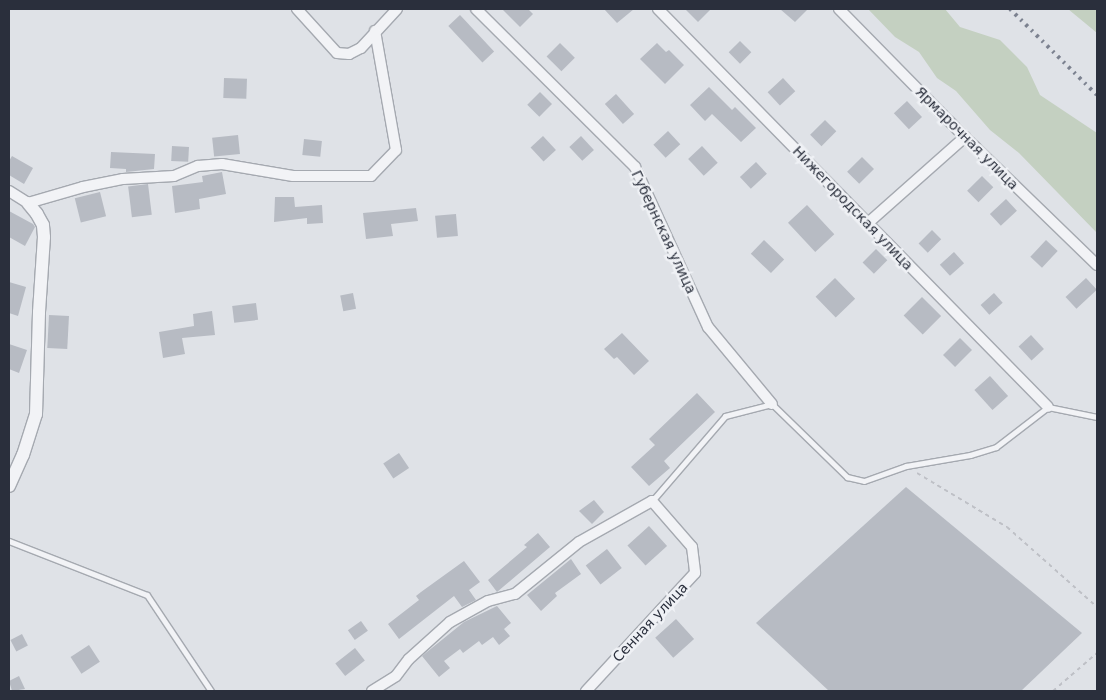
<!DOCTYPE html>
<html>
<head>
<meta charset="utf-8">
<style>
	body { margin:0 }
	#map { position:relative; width:1106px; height:700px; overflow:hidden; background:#dfe2e7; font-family:"DejaVu Sans",sans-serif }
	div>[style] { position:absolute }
	.green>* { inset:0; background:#c4d0c1 }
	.building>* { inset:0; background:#b7bbc3; transform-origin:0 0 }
	.path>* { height:2px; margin-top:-1px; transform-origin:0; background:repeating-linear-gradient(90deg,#bec0c6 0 4px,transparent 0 8px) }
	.roads { filter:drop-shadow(1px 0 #a5a9b0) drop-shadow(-1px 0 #a5a9b0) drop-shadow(0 1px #a5a9b0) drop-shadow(0 -1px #a5a9b0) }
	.service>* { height:5px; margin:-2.5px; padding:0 2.5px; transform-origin:2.5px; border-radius:2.5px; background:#f2f3f6 }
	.minor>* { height:10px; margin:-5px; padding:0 5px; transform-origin:5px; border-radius:5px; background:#f2f3f6 }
	.tertiary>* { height:12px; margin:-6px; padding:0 6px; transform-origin:6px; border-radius:6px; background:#f2f3f6 }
	.rail>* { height:4px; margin-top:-2px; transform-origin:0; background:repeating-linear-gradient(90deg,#7b818f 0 2.5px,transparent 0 7.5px) }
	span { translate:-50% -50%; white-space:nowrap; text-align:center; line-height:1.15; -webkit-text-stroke:5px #eff1f5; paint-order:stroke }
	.street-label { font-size:14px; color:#2a2f3c }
	.frame { position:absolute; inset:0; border:10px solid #2a2f3c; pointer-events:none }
</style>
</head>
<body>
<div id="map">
	<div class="green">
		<i style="clip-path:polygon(868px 9px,945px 9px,960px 27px,1000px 40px,1027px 67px,1040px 95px,1097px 133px,1097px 233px,1019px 153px,990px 130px,956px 91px,937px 78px,919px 52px,895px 37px)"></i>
		<i style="clip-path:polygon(1068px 9px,1097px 9px,1097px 33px,1091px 28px)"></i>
	</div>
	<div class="building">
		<i style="clip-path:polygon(502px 9px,528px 9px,533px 14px,520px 27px)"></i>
		<i style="clip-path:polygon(604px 9px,634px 9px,617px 23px)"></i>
		<i style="clip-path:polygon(685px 9px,711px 9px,698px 22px)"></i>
		<i style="clip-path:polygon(780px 9px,808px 9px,795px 22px)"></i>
		<i style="left:460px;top:15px;width:50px;height:16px;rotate:47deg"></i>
		<i style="left:740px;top:41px;width:16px;height:16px;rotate:45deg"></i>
		<i style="left:560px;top:43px;width:21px;height:19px;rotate:45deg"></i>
		<i style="clip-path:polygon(657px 43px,666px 52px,669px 50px,684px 65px,665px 84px,640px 59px)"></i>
		<i style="left:224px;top:78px;width:23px;height:20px;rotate:2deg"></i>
		<i style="left:783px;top:78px;width:18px;height:21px;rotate:47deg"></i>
		<i style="clip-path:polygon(709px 87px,732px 110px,735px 107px,756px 128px,741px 142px,712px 114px,705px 121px,690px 105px)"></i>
		<i style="left:540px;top:92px;width:17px;height:18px;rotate:45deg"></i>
		<i style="left:616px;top:94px;width:27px;height:15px;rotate:48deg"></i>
		<i style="left:907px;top:101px;width:22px;height:18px;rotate:47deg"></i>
		<i style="left:825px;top:120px;width:16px;height:21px;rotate:45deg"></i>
		<i style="left:668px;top:131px;width:18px;height:20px;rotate:47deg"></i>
		<i style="left:238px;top:135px;width:19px;height:26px;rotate:84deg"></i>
		<i style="left:543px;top:136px;width:19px;height:17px;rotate:47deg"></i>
		<i style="left:581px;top:136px;width:19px;height:16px;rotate:47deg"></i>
		<i style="left:304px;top:139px;width:18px;height:16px;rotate:6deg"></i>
		<i style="left:172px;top:146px;width:17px;height:15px;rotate:3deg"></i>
		<i style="left:702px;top:146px;width:23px;height:19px;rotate:47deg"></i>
		<i style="clip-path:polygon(111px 152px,155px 154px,154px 169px,126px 172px,126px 169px,110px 168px)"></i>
		<i style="clip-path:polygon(12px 156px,33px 168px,24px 184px,9px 175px,9px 161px)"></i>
		<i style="left:862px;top:157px;width:17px;height:21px;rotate:45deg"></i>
		<i style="left:756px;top:162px;width:16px;height:22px;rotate:47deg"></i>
		<i style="clip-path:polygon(222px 172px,226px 194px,199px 199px,200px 209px,175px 213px,172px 186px,203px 182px,202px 176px)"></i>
		<i style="left:982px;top:176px;width:16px;height:21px;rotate:45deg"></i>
		<i style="left:148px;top:184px;width:31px;height:20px;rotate:83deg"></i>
		<i style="left:100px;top:192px;width:25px;height:26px;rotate:76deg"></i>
		<i style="clip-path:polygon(275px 197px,294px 197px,295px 207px,322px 205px,323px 223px,307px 224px,307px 218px,274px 222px)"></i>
		<i style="left:1006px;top:199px;width:16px;height:22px;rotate:47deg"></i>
		<i style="left:807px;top:205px;width:40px;height:26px;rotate:47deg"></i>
		<i style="clip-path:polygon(416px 208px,418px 221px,391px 224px,393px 236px,366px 239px,363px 213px)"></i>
		<i style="clip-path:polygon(9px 211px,33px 224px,35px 227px,25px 246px,9px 237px)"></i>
		<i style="left:456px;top:214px;width:22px;height:21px;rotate:85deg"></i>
		<i style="left:932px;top:230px;width:13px;height:19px;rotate:45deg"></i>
		<i style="left:764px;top:240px;width:28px;height:19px;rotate:44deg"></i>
		<i style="left:1046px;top:240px;width:16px;height:23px;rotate:43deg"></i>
		<i style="left:876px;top:249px;width:16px;height:19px;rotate:45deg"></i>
		<i style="left:954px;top:252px;width:15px;height:19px;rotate:48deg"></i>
		<i style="left:835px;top:278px;width:29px;height:27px;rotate:46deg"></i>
		<i style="left:1086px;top:278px;width:16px;height:28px;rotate:47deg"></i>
		<i style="clip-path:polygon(9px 282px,26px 287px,18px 316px,9px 313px)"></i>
		<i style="left:353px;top:293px;width:16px;height:13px;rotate:79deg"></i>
		<i style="left:994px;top:293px;width:13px;height:18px;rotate:48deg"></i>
		<i style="left:922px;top:297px;width:27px;height:26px;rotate:45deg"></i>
		<i style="left:256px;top:303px;width:17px;height:24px;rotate:83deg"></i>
		<i style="clip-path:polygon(212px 311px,215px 335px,182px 338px,185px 354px,163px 358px,159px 332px,194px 326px,193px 314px)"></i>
		<i style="left:49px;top:315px;width:20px;height:33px;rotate:3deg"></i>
		<i style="clip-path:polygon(622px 333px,649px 361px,634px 375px,617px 357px,614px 359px,604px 349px)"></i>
		<i style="left:1031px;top:335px;width:19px;height:17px;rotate:47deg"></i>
		<i style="left:960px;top:338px;width:17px;height:24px;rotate:45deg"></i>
		<i style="clip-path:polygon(9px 344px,27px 350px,19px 373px,9px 369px)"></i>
		<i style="left:990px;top:376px;width:27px;height:21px;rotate:48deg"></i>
		<i style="clip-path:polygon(697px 393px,715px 412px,664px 461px,670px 468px,649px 486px,631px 467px,655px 445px,649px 439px)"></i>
		<i style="left:399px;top:453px;width:18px;height:19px;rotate:56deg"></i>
		<i style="clip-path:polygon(906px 487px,1082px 633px,1021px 691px,829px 691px,756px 623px)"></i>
		<i style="clip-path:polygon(594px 500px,604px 512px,592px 524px,579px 511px)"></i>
		<i style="left:649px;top:526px;width:27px;height:29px;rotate:48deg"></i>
		<i style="clip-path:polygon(538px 533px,550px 547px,497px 592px,488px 580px,527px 547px,524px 545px)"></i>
		<i style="left:607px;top:549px;width:24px;height:27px;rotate:52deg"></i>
		<i style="clip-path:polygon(571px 559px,581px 574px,555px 593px,557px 596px,541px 611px,527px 595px)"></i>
		<i style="clip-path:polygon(464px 561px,480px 582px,469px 590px,476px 600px,462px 607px,454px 596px,399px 639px,388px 624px,419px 600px,416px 596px,421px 592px)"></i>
		<i style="clip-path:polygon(497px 606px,511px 623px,504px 629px,510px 636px,499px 645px,493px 637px,482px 645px,479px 641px,463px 653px,460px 649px,444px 661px,450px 668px,439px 677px,422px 656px,464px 622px)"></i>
		<i style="left:676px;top:619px;width:27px;height:28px;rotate:48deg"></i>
		<i style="left:361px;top:621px;width:12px;height:16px;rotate:55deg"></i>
		<i style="left:22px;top:634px;width:13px;height:13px;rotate:63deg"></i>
		<i style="left:89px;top:645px;width:20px;height:22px;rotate:57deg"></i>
		<i style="left:355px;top:648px;width:16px;height:25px;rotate:52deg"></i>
		<i style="clip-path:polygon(19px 676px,25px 689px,12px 691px,9px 681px)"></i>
	</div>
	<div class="path">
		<i style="left:917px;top:473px;width:105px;rotate:31deg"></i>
		<i style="left:1007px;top:527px;width:120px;rotate:41.6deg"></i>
		<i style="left:1053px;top:691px;width:58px;rotate:-40.8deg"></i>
	</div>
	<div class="roads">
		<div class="service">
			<i style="left:652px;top:501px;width:112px;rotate:-49.3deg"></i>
			<i style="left:725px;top:416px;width:49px;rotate:-14.3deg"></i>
			<i style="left:772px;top:404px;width:105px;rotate:44.2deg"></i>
			<i style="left:847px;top:477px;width:17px;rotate:13deg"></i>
			<i style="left:864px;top:481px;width:45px;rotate:-19.7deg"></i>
			<i style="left:906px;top:466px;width:65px;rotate:-9.8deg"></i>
			<i style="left:970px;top:455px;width:27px;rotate:-17deg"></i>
			<i style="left:996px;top:447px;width:66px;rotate:-37.6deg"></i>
			<i style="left:1048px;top:407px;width:50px;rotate:11.5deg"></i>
			<i style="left:9px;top:541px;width:148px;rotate:21.4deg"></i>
			<i style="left:147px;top:595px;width:115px;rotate:56.3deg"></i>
		</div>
		<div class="minor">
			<i style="left:297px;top:9px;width:59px;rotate:47.7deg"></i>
			<i style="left:337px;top:53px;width:12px;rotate:5deg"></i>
			<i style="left:349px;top:54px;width:13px;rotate:-27deg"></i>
			<i style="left:361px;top:48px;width:53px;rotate:-47.3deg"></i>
			<i style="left:476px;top:9px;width:224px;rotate:44.8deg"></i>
			<i style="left:635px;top:167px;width:176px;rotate:65.5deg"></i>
			<i style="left:708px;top:327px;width:100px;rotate:50.3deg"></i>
			<i style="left:658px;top:9px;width:557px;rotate:45.58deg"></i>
			<i style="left:839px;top:9px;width:180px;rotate:45.5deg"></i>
			<i style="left:965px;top:137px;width:184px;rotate:44.1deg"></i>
			<i style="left:9px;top:191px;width:22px;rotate:32deg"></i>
			<i style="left:28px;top:203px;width:57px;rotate:-16.2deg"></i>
			<i style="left:83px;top:187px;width:41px;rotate:-11.3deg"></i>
			<i style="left:123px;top:179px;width:51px;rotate:-3.4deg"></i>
			<i style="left:174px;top:176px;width:26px;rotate:-23deg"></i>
			<i style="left:198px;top:166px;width:24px;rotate:-5deg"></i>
			<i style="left:222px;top:164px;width:72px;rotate:9.6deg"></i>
			<i style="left:293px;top:176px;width:78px"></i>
			<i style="left:371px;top:176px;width:36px;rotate:-46deg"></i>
			<i style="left:396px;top:150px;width:121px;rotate:-100deg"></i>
			<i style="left:868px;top:223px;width:130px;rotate:-41.6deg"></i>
			<i style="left:372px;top:691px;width:28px;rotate:-32deg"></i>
			<i style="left:396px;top:676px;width:21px;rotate:-53deg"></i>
			<i style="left:409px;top:659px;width:55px;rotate:-42.1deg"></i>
			<i style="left:450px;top:622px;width:43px;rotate:-28.9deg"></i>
			<i style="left:488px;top:601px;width:28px;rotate:-15deg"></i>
			<i style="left:515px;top:594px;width:82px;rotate:-39.1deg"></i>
			<i style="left:579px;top:542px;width:84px;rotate:-29.3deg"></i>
			<i style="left:652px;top:501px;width:61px;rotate:49deg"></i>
			<i style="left:692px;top:547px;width:26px;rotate:83deg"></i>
			<i style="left:695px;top:573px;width:161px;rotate:132.7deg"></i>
		</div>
		<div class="tertiary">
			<i style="left:9px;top:486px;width:34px;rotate:-66deg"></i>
			<i style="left:23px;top:455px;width:43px;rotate:-72.4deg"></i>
			<i style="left:36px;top:414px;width:102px;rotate:-88.3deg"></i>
			<i style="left:39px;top:312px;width:75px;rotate:-86.2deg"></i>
			<i style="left:44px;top:237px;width:12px;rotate:-95deg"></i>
			<i style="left:43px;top:225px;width:13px;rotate:-119deg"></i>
			<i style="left:37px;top:214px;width:14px;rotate:-129deg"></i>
		</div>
	</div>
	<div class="rail">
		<i style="left:1010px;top:9px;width:122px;rotate:44.7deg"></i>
	</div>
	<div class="street-label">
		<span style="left:967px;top:138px;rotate:45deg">Ярмарочная улица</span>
		<span style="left:853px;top:208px;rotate:46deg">Нижегородская улица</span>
		<span style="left:664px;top:232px;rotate:65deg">Губернская улица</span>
		<span style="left:650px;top:622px;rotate:-47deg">Сенная улица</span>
	</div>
	<div class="frame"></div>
</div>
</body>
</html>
